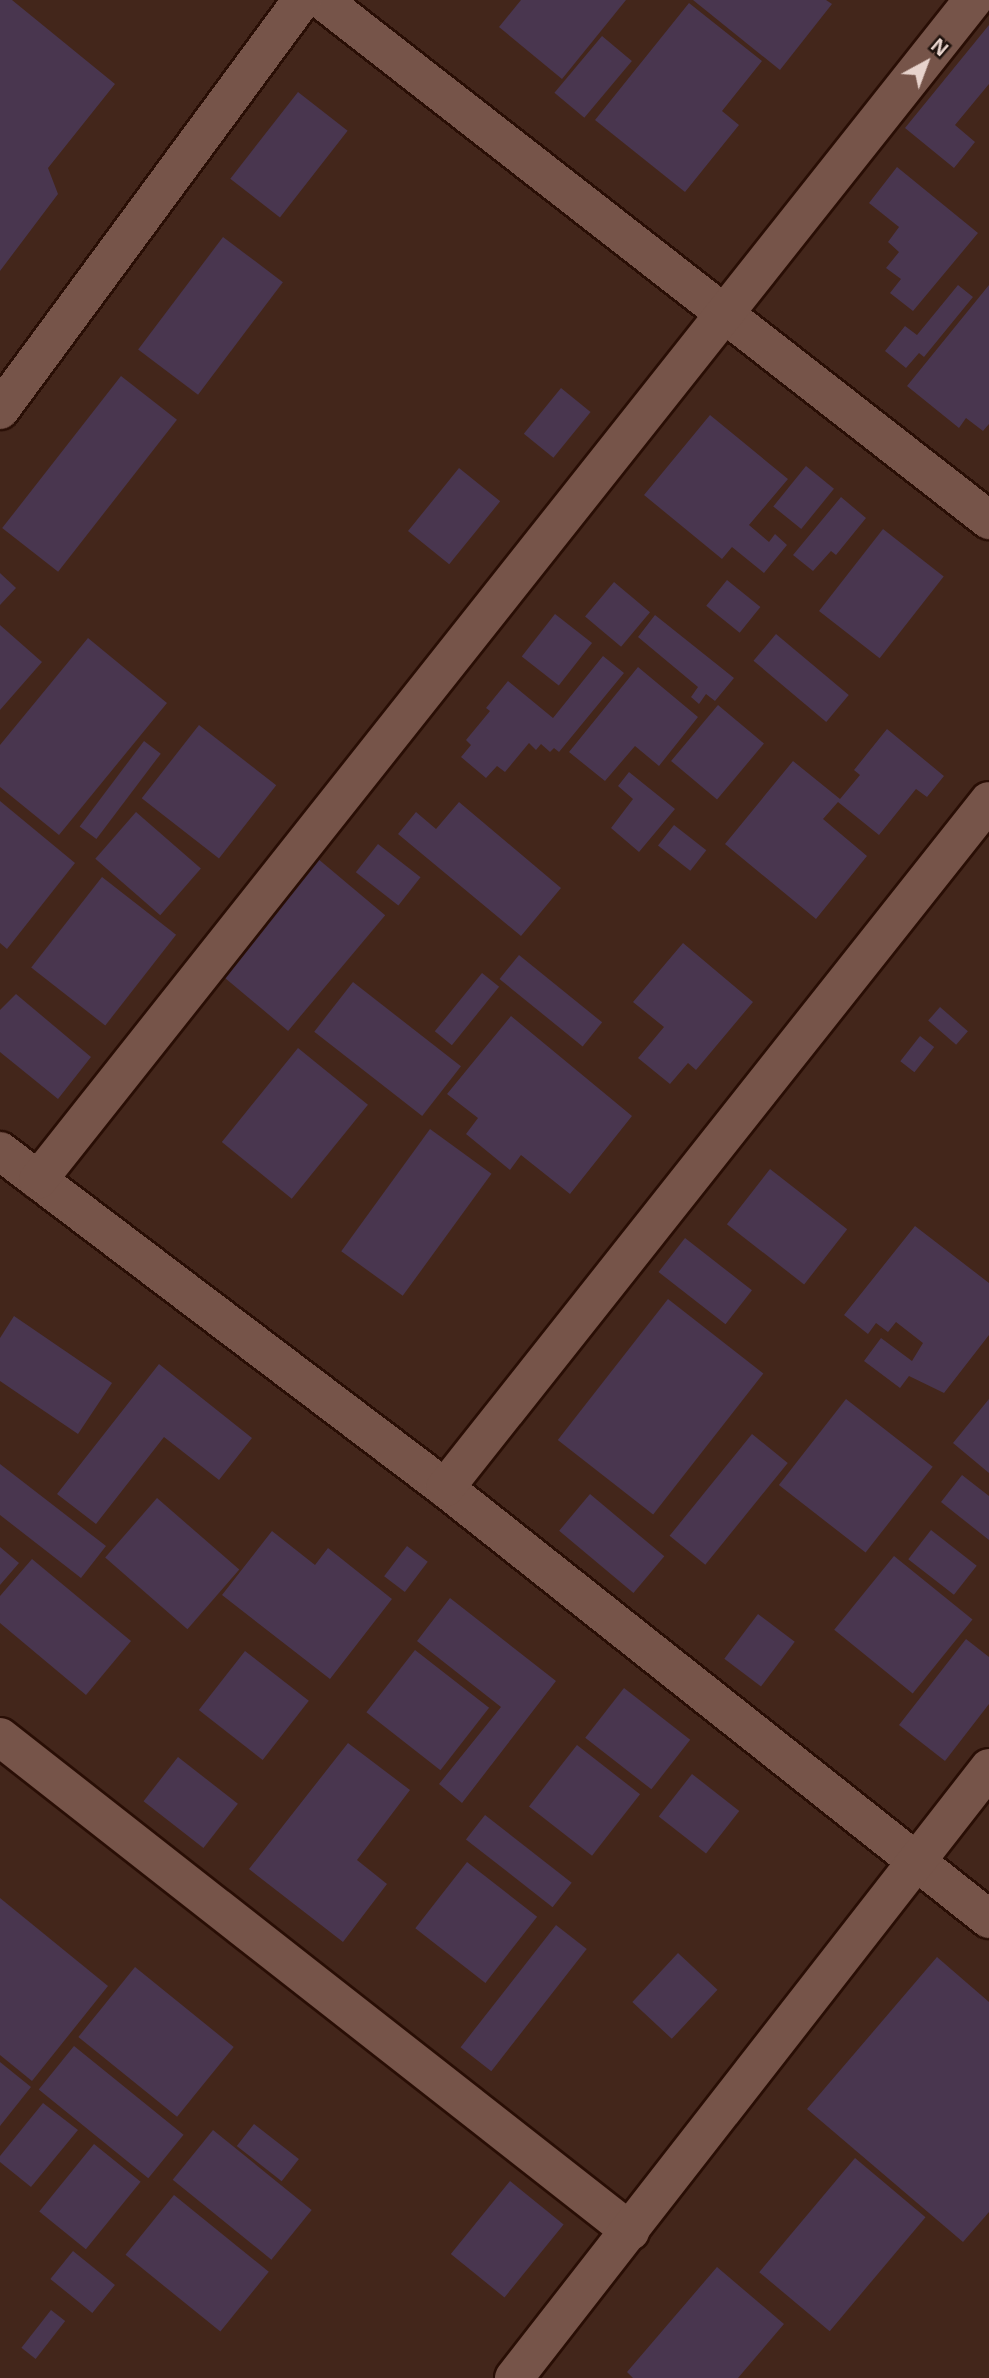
<!DOCTYPE html>
<html>
<head>
<meta charset="utf-8">
<style>
	body { margin:0 }
	#map { position:relative; width:989px; height:2378px; overflow:hidden; background:#43261b; font-family:"Open Sans",sans-serif }
	div>[style] { position:absolute }
	.building>* { inset:0; background:#49364f; transform-origin:0 0 }
	.roads { filter:drop-shadow(2px 0 #290e05) drop-shadow(-2px 0 #290e05) drop-shadow(0 2px #290e05) drop-shadow(0 -2px #290e05) }
	.minor>* { height:38px; margin:-19px; padding:0 19px; transform-origin:19px; border-radius:19px; background:#765449 }
	span { translate:-50% -50%; white-space:nowrap; text-align:center; line-height:1.15; -webkit-text-stroke:5px #20130e; paint-order:stroke }
	.north { position:absolute; left:891px; top:28px; width:70px; height:70px; -webkit-text-stroke:5px #20130e; paint-order:stroke; rotate:41deg; font-size:19px; font-weight:700; line-height:28px; text-align:center; color:#e7d3cc }
	.north::after { content:''; display:block; margin:auto; width:24px; height:32px; background:#e7d3cc; clip-path:polygon(50% 0,100% 100%,50% 72%,0 100%) }
</style>
</head>
<body>
<div id="map">
	<div class="building">
		<i style="clip-path:polygon(0 0,12px 0,115px 84px,48px 168px,58px 194px,0 271px)"></i>
		<i style="clip-path:polygon(521px 0,626px 0,562px 79px,499px 27px)"></i>
		<i style="clip-path:polygon(693px 0,826px 0,832px 4px,780px 70px)"></i>
		<i style="clip-path:polygon(689px 3px,762px 61px,722px 111px,739px 125px,685px 192px,595px 120px)"></i>
		<i style="clip-path:polygon(989px 25px,989px 84px,955px 125px,975px 142px,954px 168px,905px 128px)"></i>
		<i style="left:602px;top:36px;width:39px;height:74px;rotate:40deg"></i>
		<i style="left:298px;top:92px;width:63px;height:110px;rotate:38deg"></i>
		<i style="clip-path:polygon(897px 167px,978px 233px,913px 311px,890px 293px,901px 279px,886px 268px,899px 252px,888px 242px,899px 227px,869px 203px)"></i>
		<i style="left:223px;top:237px;width:75px;height:141px;rotate:37deg"></i>
		<i style="clip-path:polygon(958px 285px,973px 297px,924px 357px,919px 353px,906px 368px,885px 351px,905px 326px,917px 335px)"></i>
		<i style="clip-path:polygon(989px 285px,989px 424px,983px 431px,966px 418px,959px 428px,907px 386px)"></i>
		<i style="left:121px;top:376px;width:71px;height:193px;rotate:38deg"></i>
		<i style="left:561px;top:388px;width:38px;height:59px;rotate:39deg"></i>
		<i style="clip-path:polygon(710px 415px,788px 479px,749px 525px,769px 542px,775px 534px,787px 545px,764px 573px,732px 547px,722px 559px,644px 495px)"></i>
		<i style="left:806px;top:466px;width:36px;height:52px;rotate:39deg"></i>
		<i style="left:459px;top:468px;width:53px;height:81px;rotate:39deg"></i>
		<i style="clip-path:polygon(841px 497px,866px 518px,836px 555px,831px 551px,813px 571px,793px 555px)"></i>
		<i style="left:883px;top:529px;width:77px;height:104px;rotate:38deg"></i>
		<i style="clip-path:polygon(0 573px,16px 588px,0 605px)"></i>
		<i style="left:727px;top:580px;width:43px;height:33px;rotate:39deg"></i>
		<i style="left:614px;top:582px;width:47px;height:45px;rotate:40deg"></i>
		<i style="left:555px;top:614px;width:47px;height:54px;rotate:38deg"></i>
		<i style="clip-path:polygon(655px 615px,734px 678px,715px 701px,706px 694px,699px 704px,691px 697px,698px 687px,638px 637px)"></i>
		<i style="clip-path:polygon(0 625px,42px 662px,0 710px)"></i>
		<i style="left:776px;top:634px;width:95px;height:35px;rotate:40deg"></i>
		<i style="clip-path:polygon(88px 638px,167px 703px,59px 835px,0 787px,0 745px)"></i>
		<i style="clip-path:polygon(603px 656px,624px 673px,559px 752px,554px 748px,550px 752px,541px 744px,536px 750px,529px 743px,505px 772px,497px 766px,486px 778px,461px 757px,471px 745px,466px 740px,490px 711px,486px 708px,508px 681px,553px 718px)"></i>
		<i style="clip-path:polygon(638px 667px,698px 717px,659px 766px,635px 746px,605px 781px,569px 752px)"></i>
		<i style="left:718px;top:705px;width:60px;height:73px;rotate:40deg"></i>
		<i style="left:199px;top:725px;width:98px;height:93px;rotate:38deg"></i>
		<i style="clip-path:polygon(887px 729px,944px 776px,927px 797px,916px 789px,879px 835px,838px 802px,823px 819px,867px 856px,816px 919px,725px 844px,793px 761px,840px 799px,860px 775px,854px 770px)"></i>
		<i style="left:144px;top:741px;width:21px;height:107px;rotate:37deg"></i>
		<i style="clip-path:polygon(629px 772px,675px 809px,639px 852px,611px 828px,633px 799px,618px 786px)"></i>
		<i style="clip-path:polygon(0 801px,75px 863px,7px 949px,0 943px)"></i>
		<i style="clip-path:polygon(459px 802px,561px 888px,521px 936px,398px 834px,416px 812px,436px 829px)"></i>
		<i style="left:136px;top:812px;width:86px;height:62px;rotate:41deg"></i>
		<i style="left:674px;top:825px;width:41px;height:26px;rotate:38deg"></i>
		<i style="left:378px;top:844px;width:54px;height:36px;rotate:38deg"></i>
		<i style="left:317px;top:858px;width:89px;height:151px;rotate:40deg"></i>
		<i style="left:102px;top:877px;width:94px;height:115px;rotate:38deg"></i>
		<i style="clip-path:polygon(683px 943px,753px 1002px,696px 1070px,688px 1063px,670px 1084px,638px 1058px,664px 1027px,633px 1002px)"></i>
		<i style="left:519px;top:955px;width:107px;height:31px;rotate:39deg"></i>
		<i style="left:482px;top:973px;width:22px;height:75px;rotate:39deg"></i>
		<i style="left:353px;top:982px;width:137px;height:63px;rotate:38deg"></i>
		<i style="clip-path:polygon(16px 994px,91px 1057px,58px 1099px,0 1052px,0 1010px)"></i>
		<i style="left:940px;top:1007px;width:37px;height:18px;rotate:41deg"></i>
		<i style="clip-path:polygon(511px 1016px,632px 1116px,570px 1194px,521px 1155px,510px 1170px,466px 1134px,478px 1118px,447px 1094px)"></i>
		<i style="left:920px;top:1036px;width:18px;height:32px;rotate:38deg"></i>
		<i style="left:298px;top:1048px;width:90px;height:121px;rotate:39deg"></i>
		<i style="left:430px;top:1129px;width:76px;height:151px;rotate:36deg"></i>
		<i style="left:770px;top:1169px;width:98px;height:70px;rotate:38deg"></i>
		<i style="clip-path:polygon(915px 1226px,989px 1283px,989px 1335px,944px 1393px,909px 1376px,900px 1388px,864px 1361px,881px 1338px,912px 1361px,923px 1343px,896px 1322px,888px 1332px,876px 1323px,868px 1334px,844px 1315px)"></i>
		<i style="left:685px;top:1238px;width:85px;height:43px;rotate:38deg"></i>
		<i style="left:668px;top:1299px;width:121px;height:179px;rotate:38deg"></i>
		<i style="clip-path:polygon(14px 1316px,112px 1383px,78px 1434px,0 1381px,0 1338px)"></i>
		<i style="clip-path:polygon(159px 1364px,252px 1438px,219px 1480px,164px 1437px,96px 1524px,57px 1494px)"></i>
		<i style="left:846px;top:1399px;width:110px;height:109px;rotate:38deg"></i>
		<i style="clip-path:polygon(989px 1399px,989px 1473px,953px 1443px)"></i>
		<i style="left:752px;top:1434px;width:46px;height:131px;rotate:39deg"></i>
		<i style="clip-path:polygon(0 1464px,106px 1546px,81px 1578px,0 1515px)"></i>
		<i style="clip-path:polygon(962px 1475px,989px 1496px,989px 1540px,941px 1502px)"></i>
		<i style="left:590px;top:1494px;width:97px;height:48px;rotate:40deg"></i>
		<i style="left:157px;top:1498px;width:109px;height:79px;rotate:41deg"></i>
		<i style="left:931px;top:1530px;width:58px;height:37px;rotate:38deg"></i>
		<i style="clip-path:polygon(272px 1531px,315px 1565px,328px 1548px,392px 1599px,330px 1679px,222px 1595px)"></i>
		<i style="left:407px;top:1546px;width:26px;height:38px;rotate:37deg"></i>
		<i style="clip-path:polygon(0 1547px,19px 1563px,0 1585px)"></i>
		<i style="left:894px;top:1556px;width:101px;height:95px;rotate:39deg"></i>
		<i style="clip-path:polygon(32px 1559px,131px 1641px,86px 1695px,0 1623px,0 1596px)"></i>
		<i style="clip-path:polygon(450px 1598px,556px 1681px,462px 1803px,439px 1784px,501px 1707px,417px 1641px)"></i>
		<i style="left:758px;top:1614px;width:46px;height:56px;rotate:37deg"></i>
		<i style="clip-path:polygon(966px 1639px,989px 1657px,989px 1704px,945px 1761px,899px 1725px)"></i>
		<i style="left:415px;top:1650px;width:94px;height:79px;rotate:38deg"></i>
		<i style="left:245px;top:1651px;width:81px;height:75px;rotate:38deg"></i>
		<i style="left:624px;top:1688px;width:84px;height:63px;rotate:38deg"></i>
		<i style="clip-path:polygon(348px 1743px,410px 1790px,357px 1860px,387px 1884px,343px 1942px,249px 1869px)"></i>
		<i style="left:577px;top:1745px;width:80px;height:78px;rotate:38deg"></i>
		<i style="left:178px;top:1757px;width:76px;height:56px;rotate:38deg"></i>
		<i style="left:692px;top:1774px;width:60px;height:54px;rotate:38deg"></i>
		<i style="left:485px;top:1815px;width:110px;height:31px;rotate:38deg"></i>
		<i style="left:467px;top:1862px;width:89px;height:84px;rotate:38deg"></i>
		<i style="clip-path:polygon(0 1898px,108px 1986px,32px 2081px,0 2055px)"></i>
		<i style="left:556px;top:1925px;width:39px;height:155px;rotate:38deg"></i>
		<i style="left:678px;top:1953px;width:54px;height:67px;rotate:43deg"></i>
		<i style="clip-path:polygon(937px 1957px,989px 2002px,989px 2212px,963px 2242px,807px 2109px)"></i>
		<i style="left:135px;top:1967px;width:127px;height:90px;rotate:39deg"></i>
		<i style="left:74px;top:2046px;width:141px;height:56px;rotate:39deg"></i>
		<i style="clip-path:polygon(0 2062px,31px 2087px,0 2126px)"></i>
		<i style="clip-path:polygon(43px 2103px,78px 2130px,31px 2187px,0 2162px,0 2156px)"></i>
		<i style="left:254px;top:2124px;width:57px;height:28px;rotate:38deg"></i>
		<i style="left:213px;top:2130px;width:127px;height:64px;rotate:39deg"></i>
		<i style="left:94px;top:2144px;width:60px;height:87px;rotate:39deg"></i>
		<i style="left:855px;top:2158px;width:92px;height:149px;rotate:40deg"></i>
		<i style="left:510px;top:2181px;width:69px;height:94px;rotate:39deg"></i>
		<i style="left:174px;top:2195px;width:122px;height:77px;rotate:39deg"></i>
		<i style="left:73px;top:2251px;width:54px;height:36px;rotate:39deg"></i>
		<i style="clip-path:polygon(717px 2267px,784px 2324px,738px 2378px,633px 2378px,627px 2372px)"></i>
		<i style="left:51px;top:2310px;width:18px;height:48px;rotate:38deg"></i>
	</div>
	<div class="roads">
		<div class="minor">
			<i style="left:322px;top:0;width:846px;rotate:37.94deg"></i>
			<i style="left:0;top:410px;width:509px;rotate:-53.63deg"></i>
			<i style="left:0;top:1151px;width:558px;rotate:37.14deg"></i>
			<i style="left:445px;top:1488px;width:694px;rotate:38.39deg"></i>
			<i style="left:38px;top:1180px;width:1506px;rotate:-51.61deg"></i>
			<i style="left:445px;top:1488px;width:876px;rotate:-51.63deg"></i>
			<i style="left:0;top:1737px;width:801px;rotate:38.1deg"></i>
			<i style="left:514px;top:2378px;width:773px;rotate:-52.09deg"></i>
		</div>
	</div>
	<div class="north">N</div>
</div>
</body>
</html>
